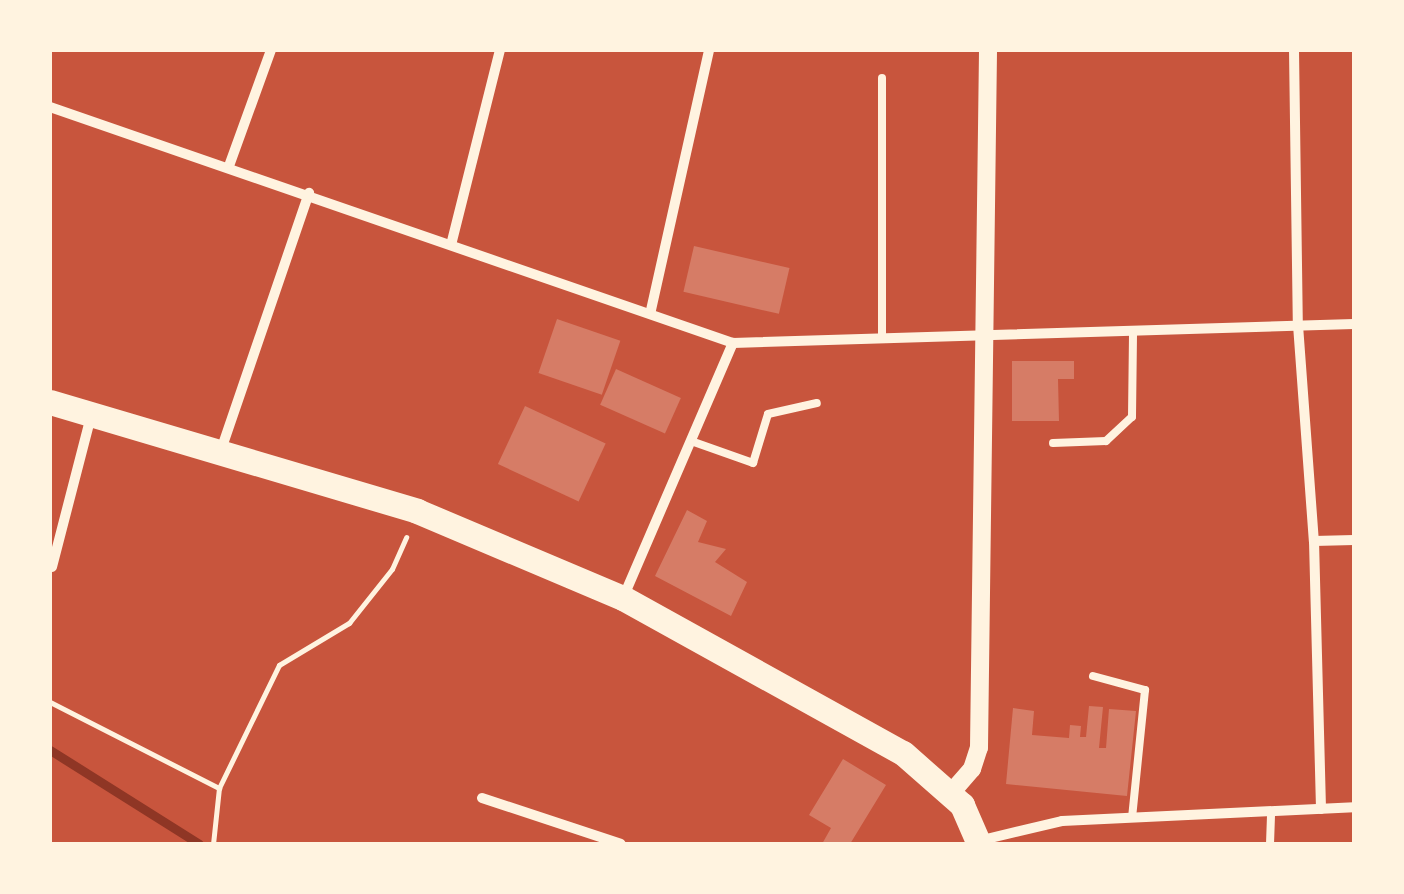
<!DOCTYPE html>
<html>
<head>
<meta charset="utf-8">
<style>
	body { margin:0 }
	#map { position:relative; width:1404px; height:894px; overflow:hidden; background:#c8553d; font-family:"Fira Sans",sans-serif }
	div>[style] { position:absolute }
	.stream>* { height:9px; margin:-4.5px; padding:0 4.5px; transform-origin:4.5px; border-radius:4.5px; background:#8f3625 }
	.building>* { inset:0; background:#d67c66; transform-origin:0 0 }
	.path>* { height:5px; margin:-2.5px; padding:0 2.5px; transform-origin:2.5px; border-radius:2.5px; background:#fff3e0 }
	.service>* { height:8px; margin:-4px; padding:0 4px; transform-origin:4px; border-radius:4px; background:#fff3e0 }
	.minor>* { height:10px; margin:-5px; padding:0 5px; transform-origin:5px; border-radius:5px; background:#fff3e0 }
	.tertiary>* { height:18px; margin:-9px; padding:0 9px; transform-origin:9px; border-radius:9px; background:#fff3e0 }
	.trunk>* { height:25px; margin:-12.5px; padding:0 12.5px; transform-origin:12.5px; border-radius:12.5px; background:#fff3e0 }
	span { translate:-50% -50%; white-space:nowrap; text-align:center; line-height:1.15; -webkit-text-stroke:10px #fff3e0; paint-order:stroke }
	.frame { position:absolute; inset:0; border:52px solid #fff3e0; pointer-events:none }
</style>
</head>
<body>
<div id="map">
	<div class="stream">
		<i style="left:50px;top:750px;width:176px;rotate:32.2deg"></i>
	</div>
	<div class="building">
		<i style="left:694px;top:246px;width:98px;height:47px;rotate:13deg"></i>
		<i style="left:557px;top:319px;width:67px;height:57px;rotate:19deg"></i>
		<i style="clip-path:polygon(1012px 361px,1074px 361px,1074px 379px,1058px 379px,1059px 421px,1012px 421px)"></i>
		<i style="left:616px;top:369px;width:71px;height:39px;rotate:24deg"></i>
		<i style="left:525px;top:406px;width:89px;height:64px;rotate:25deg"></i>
		<i style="clip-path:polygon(687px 510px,707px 521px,698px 542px,726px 549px,715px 562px,747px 582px,731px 616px,655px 576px)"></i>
		<i style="clip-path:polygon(1089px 706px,1103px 707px,1099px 748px,1106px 748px,1109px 709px,1136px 711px,1127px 796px,1006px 784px,1013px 708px,1034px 711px,1032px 735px,1069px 738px,1070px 725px,1081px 726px,1080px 737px,1086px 737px)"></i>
		<i style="clip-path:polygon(843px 759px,886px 785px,850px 844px,822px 844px,831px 828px,809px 815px)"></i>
	</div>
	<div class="path">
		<i style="left:50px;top:702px;width:190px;rotate:27deg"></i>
		<i style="left:213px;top:844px;width:56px;rotate:-83.9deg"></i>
		<i style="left:219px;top:788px;width:137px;rotate:-64deg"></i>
		<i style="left:279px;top:665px;width:82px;rotate:-31deg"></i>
		<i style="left:349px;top:623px;width:69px;rotate:-51.5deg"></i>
		<i style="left:392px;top:569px;width:35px;rotate:-66deg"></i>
	</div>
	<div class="service">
		<i style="left:882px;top:338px;width:260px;rotate:-90deg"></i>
		<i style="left:691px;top:441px;width:66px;rotate:19.5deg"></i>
		<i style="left:753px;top:463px;width:51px;rotate:-73deg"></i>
		<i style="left:768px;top:414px;width:50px;rotate:-12.7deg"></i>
		<i style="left:1053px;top:443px;width:53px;rotate:-2.2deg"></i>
		<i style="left:1106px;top:441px;width:35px;rotate:-43deg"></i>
		<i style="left:1132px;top:417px;width:86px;rotate:-89.3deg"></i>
		<i style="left:1093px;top:676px;width:54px;rotate:15.1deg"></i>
		<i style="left:1145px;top:690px;width:128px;rotate:95.8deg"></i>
		<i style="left:1270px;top:844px;width:33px;rotate:-88deg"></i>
	</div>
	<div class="minor">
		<i style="left:1294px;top:50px;width:275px;rotate:89.2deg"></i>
		<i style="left:1298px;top:325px;width:217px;rotate:85.8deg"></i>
		<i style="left:1314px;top:541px;width:268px;rotate:88.5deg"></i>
		<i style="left:50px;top:107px;width:723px;rotate:19.06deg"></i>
		<i style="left:733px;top:343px;width:621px;rotate:-1.75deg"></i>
		<i style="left:229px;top:166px;width:123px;rotate:-70.1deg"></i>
		<i style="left:451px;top:245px;width:201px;rotate:-75.9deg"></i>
		<i style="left:651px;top:310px;width:266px;rotate:-77.4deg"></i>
		<i style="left:221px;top:450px;width:272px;rotate:-71.1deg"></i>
		<i style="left:1314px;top:541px;width:40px;rotate:-1.4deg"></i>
		<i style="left:52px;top:567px;width:156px;rotate:-75.5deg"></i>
		<i style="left:623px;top:598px;width:278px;rotate:-66.7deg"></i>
		<i style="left:482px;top:798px;width:146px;rotate:18.3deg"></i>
		<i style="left:978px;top:841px;width:86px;rotate:-13.4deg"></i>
		<i style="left:1062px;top:821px;width:292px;rotate:-2.7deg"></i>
	</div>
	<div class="tertiary">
		<i style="left:951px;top:793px;width:32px;rotate:-49deg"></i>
		<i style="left:972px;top:769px;width:22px;rotate:-72deg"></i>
		<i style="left:979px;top:748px;width:698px;rotate:-89.26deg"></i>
	</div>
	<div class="trunk">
		<i style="left:50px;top:402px;width:383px;rotate:16.5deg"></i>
		<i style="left:417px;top:511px;width:224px;rotate:22.9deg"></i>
		<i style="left:623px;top:598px;width:320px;rotate:29deg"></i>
		<i style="left:903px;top:753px;width:79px;rotate:41.4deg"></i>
		<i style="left:962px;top:805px;width:43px;rotate:66.4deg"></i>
	</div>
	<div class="frame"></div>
</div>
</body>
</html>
